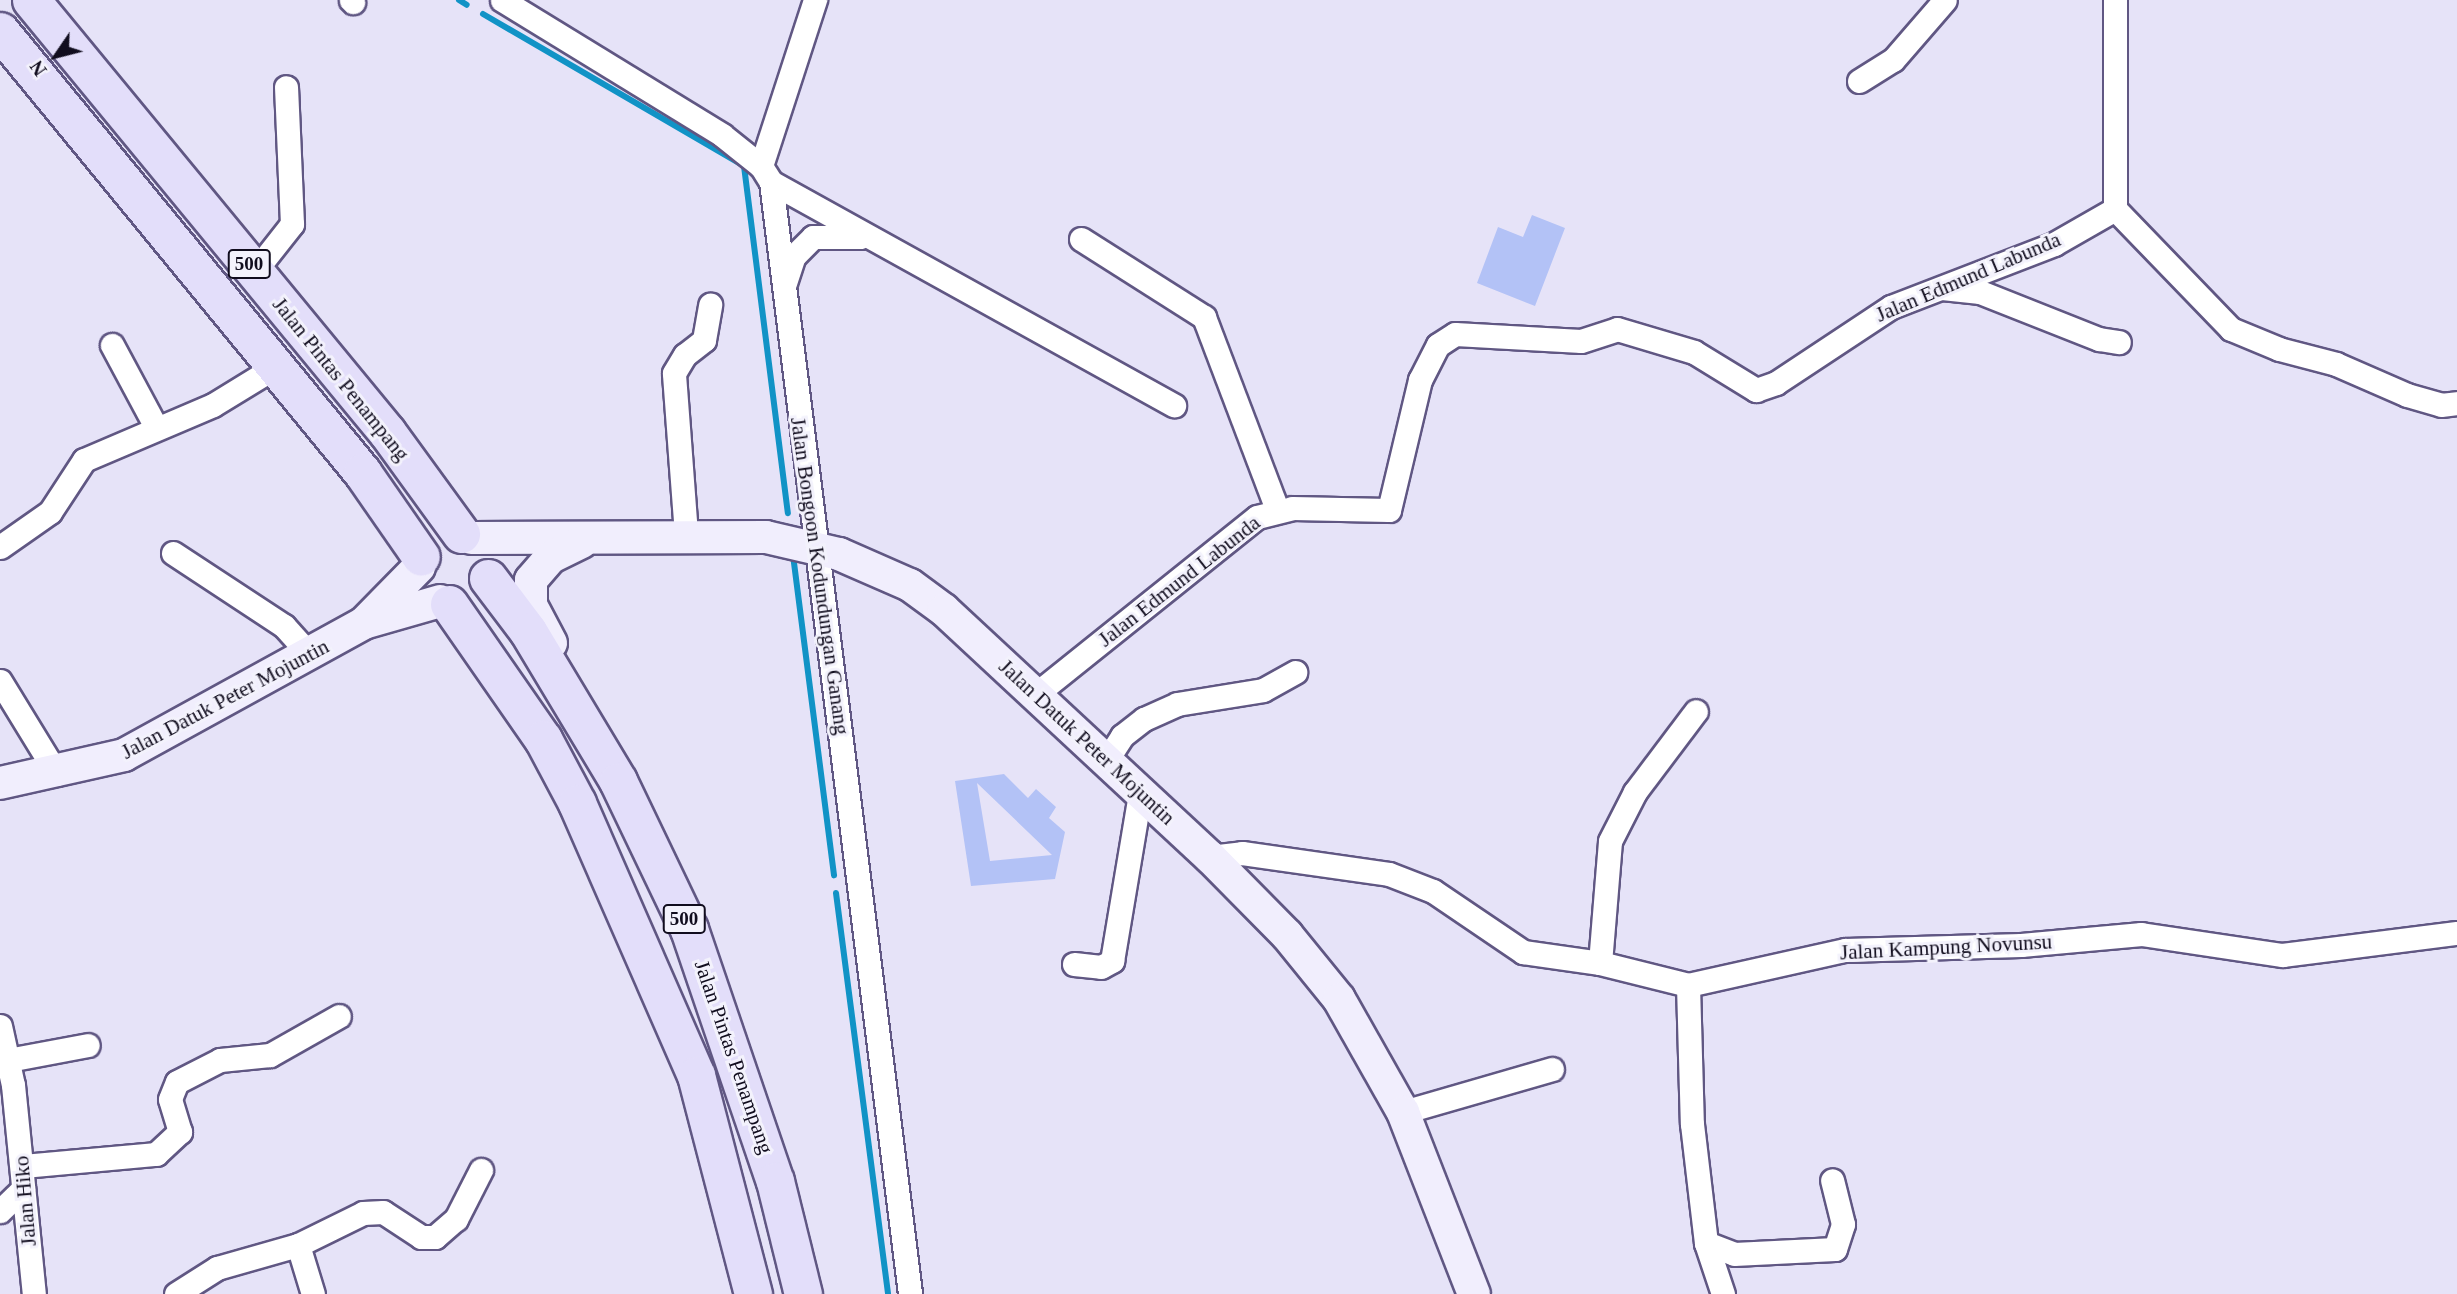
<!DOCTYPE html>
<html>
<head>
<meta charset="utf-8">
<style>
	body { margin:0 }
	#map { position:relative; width:2457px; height:1294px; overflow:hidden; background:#e6e3f8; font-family:"Times New Roman",serif }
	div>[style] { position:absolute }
	.stream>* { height:6px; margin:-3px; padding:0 3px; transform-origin:3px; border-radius:3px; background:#1193c6 }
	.building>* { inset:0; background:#b3c2f6 }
	.roads { filter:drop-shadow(2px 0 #605783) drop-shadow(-2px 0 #605783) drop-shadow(0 2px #605783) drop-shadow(0 -2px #605783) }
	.street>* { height:23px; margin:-11.5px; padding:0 11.5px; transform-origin:11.5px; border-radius:11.5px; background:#fff }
	.secondary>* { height:32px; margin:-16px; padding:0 16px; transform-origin:16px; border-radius:16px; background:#f1eefd }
	.primary>* { height:37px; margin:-18.5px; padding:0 18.5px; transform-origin:18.5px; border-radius:18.5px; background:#e3defa }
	span { translate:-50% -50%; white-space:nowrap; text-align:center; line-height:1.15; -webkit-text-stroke:6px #f3f2fc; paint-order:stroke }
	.shield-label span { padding:2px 5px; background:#f3f2fc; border:2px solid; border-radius:5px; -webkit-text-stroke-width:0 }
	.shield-label { font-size:19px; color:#110d1e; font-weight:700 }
	.street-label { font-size:21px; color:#110d1e }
	.north { position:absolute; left:21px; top:21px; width:70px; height:70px; -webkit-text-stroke:5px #f3f2fc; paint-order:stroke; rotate:235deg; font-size:19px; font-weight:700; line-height:28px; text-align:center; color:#110d1e }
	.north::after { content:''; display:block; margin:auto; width:24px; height:32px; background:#110d1e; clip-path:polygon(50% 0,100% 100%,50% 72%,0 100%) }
</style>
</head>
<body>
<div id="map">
	<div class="stream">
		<i style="left:459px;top:0;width:9px;rotate:32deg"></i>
		<i style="left:483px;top:14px;width:302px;rotate:30.2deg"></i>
		<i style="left:744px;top:166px;width:350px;rotate:82.8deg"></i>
		<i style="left:793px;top:555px;width:323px;rotate:82.7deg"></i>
		<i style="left:836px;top:893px;width:404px;rotate:82.6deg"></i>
	</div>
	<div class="building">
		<i style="clip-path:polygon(1532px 215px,1565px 228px,1535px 306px,1477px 283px,1498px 227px,1523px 237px)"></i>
		<i style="clip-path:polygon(evenodd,1004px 774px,1028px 798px,1036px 789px,1056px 807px,1049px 818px,1065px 832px,1055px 879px,971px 886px,955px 781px,1004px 774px,977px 783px,1052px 855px,990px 861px,977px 783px)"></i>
	</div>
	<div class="roads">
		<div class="street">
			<i style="left:351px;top:0;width:3px;rotate:45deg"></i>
			<i style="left:502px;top:0;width:258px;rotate:31.5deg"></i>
			<i style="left:722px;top:135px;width:50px;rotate:38.5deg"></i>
			<i style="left:761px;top:166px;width:19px;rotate:58deg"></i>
			<i style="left:771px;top:182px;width:1121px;rotate:82.87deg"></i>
			<i style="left:1859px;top:81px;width:40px;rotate:-32deg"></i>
			<i style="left:1893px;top:60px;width:79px;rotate:-49.1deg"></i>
			<i style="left:761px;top:166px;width:175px;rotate:-72deg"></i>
			<i style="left:771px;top:182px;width:461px;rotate:29deg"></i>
			<i style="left:2115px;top:209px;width:167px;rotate:46deg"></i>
			<i style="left:2231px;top:329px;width:52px;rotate:22.6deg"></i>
			<i style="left:2279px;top:349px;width:59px;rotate:14.7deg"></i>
			<i style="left:2336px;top:364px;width:77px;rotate:23.6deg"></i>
			<i style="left:2407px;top:395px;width:35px;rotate:16deg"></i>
			<i style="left:2441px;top:405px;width:16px;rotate:-7deg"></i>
			<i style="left:2115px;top:209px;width:209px;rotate:-90deg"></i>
			<i style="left:1081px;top:239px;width:146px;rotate:32.4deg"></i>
			<i style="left:1204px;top:317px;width:205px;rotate:69.2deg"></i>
			<i style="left:255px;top:271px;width:60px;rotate:-51.8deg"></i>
			<i style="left:292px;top:224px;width:137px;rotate:-92.5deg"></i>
			<i style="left:785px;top:283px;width:28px;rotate:-72deg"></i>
			<i style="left:794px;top:256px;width:27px;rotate:-45deg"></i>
			<i style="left:813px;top:237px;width:47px"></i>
			<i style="left:1942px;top:288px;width:38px;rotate:6deg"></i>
			<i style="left:1980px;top:292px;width:128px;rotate:21.6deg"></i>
			<i style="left:2099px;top:339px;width:20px;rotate:9deg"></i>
			<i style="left:112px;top:345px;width:93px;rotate:61.8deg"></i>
			<i style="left:686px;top:534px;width:161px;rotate:-94.3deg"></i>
			<i style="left:674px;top:373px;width:21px;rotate:-59deg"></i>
			<i style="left:685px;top:355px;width:24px;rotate:-38deg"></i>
			<i style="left:704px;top:340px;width:36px;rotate:-80deg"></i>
			<i style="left:0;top:547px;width:61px;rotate:-35deg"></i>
			<i style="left:50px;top:512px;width:62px;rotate:-56.8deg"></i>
			<i style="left:84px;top:460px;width:140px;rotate:-23.1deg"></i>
			<i style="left:213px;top:405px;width:73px;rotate:-31.5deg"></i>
			<i style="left:173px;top:553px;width:133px;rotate:33.3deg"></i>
			<i style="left:284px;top:626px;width:39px;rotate:48deg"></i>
			<i style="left:0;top:681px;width:109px;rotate:58.5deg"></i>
			<i style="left:1036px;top:694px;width:283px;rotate:-38.7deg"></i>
			<i style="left:1257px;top:517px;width:36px;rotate:-14deg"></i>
			<i style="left:1292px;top:508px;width:97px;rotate:1.2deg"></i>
			<i style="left:1389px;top:510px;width:134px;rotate:-76.6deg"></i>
			<i style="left:1420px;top:380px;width:39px;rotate:-63deg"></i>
			<i style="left:1438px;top:345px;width:20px;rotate:-33deg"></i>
			<i style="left:1455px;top:334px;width:126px;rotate:3.2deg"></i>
			<i style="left:1581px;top:341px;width:38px;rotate:-18deg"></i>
			<i style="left:1617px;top:329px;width:80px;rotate:16.6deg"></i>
			<i style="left:1694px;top:352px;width:73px;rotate:31.5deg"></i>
			<i style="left:1756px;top:390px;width:21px;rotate:-19deg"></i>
			<i style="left:1776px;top:383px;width:138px;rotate:-33.5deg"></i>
			<i style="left:1891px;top:307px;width:175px;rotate:-21.1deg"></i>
			<i style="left:2054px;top:244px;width:70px;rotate:-29.8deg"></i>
			<i style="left:1106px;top:761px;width:30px;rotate:-57deg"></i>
			<i style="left:1122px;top:736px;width:28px;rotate:-38deg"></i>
			<i style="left:1144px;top:719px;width:36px;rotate:-24deg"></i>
			<i style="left:1177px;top:704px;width:87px;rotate:-9.2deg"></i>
			<i style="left:1263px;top:690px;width:37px;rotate:-29deg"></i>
			<i style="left:1210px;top:857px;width:32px;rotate:-7deg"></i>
			<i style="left:1242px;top:853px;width:148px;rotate:8.1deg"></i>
			<i style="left:1389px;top:874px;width:47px;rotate:21.1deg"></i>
			<i style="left:1433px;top:891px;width:109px;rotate:34.1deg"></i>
			<i style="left:1523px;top:952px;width:78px;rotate:8.1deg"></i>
			<i style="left:1600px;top:963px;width:91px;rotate:14deg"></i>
			<i style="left:1688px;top:985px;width:161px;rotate:-12.6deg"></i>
			<i style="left:1845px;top:950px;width:176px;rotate:-1.6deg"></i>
			<i style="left:2021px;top:945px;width:121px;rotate:-5.2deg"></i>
			<i style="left:2141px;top:934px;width:143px;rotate:8.5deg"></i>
			<i style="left:2282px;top:955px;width:176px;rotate:-7.2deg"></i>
			<i style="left:1600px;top:963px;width:122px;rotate:-85.3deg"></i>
			<i style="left:1610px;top:841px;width:55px;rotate:-63deg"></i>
			<i style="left:1635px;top:792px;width:101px;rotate:-53deg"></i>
			<i style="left:1074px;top:964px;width:27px;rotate:6deg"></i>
			<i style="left:1101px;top:967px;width:13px;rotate:-29deg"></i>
			<i style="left:1112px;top:961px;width:169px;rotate:-80.5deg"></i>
			<i style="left:1688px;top:985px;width:139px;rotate:88.4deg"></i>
			<i style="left:1692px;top:1124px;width:120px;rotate:83.3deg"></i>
			<i style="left:1706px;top:1243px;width:54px;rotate:71.6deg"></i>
			<i style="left:0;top:1026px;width:60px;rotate:77.6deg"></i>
			<i style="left:13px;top:1085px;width:210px;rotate:84.3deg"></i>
			<i style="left:8px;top:1060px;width:81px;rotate:-10.6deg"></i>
			<i style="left:1403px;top:1112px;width:155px;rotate:-16.1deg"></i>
			<i style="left:23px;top:1166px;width:134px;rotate:-5.2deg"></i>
			<i style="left:156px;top:1154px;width:33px;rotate:-43deg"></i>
			<i style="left:180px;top:1132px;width:34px;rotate:-107deg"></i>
			<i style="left:170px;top:1099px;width:18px;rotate:-68deg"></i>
			<i style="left:177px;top:1082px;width:48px;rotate:-27.1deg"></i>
			<i style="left:220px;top:1060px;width:50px;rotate:-5.7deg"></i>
			<i style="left:270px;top:1055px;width:79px;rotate:-29.5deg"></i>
			<i style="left:0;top:1211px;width:32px;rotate:-44deg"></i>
			<i style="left:1706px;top:1243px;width:30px;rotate:21deg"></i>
			<i style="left:1734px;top:1254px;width:101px;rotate:-2.8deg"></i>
			<i style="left:1835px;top:1249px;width:26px;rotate:-72deg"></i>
			<i style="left:1843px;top:1224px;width:45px;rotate:-104deg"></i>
			<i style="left:298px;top:1245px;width:51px;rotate:73deg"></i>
			<i style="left:176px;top:1294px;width:49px;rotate:-32.4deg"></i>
			<i style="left:217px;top:1268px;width:84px;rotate:-15.9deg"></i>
			<i style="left:298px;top:1245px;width:72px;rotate:-26.2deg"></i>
			<i style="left:363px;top:1213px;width:20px;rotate:-3deg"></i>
			<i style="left:383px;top:1212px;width:45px;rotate:33.3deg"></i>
			<i style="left:421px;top:1237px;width:14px"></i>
			<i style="left:435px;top:1237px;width:28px;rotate:-41deg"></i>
			<i style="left:456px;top:1219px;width:55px;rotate:-63deg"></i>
		</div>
		<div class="secondary">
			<i style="left:471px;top:538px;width:295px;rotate:-0.2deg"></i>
			<i style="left:766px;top:537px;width:75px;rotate:13.1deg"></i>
			<i style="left:839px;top:554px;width:77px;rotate:23.6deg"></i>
			<i style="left:910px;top:585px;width:42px;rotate:36.3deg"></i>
			<i style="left:944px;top:610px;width:363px;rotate:42.9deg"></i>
			<i style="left:1210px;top:857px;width:110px;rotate:45.4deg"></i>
			<i style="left:1287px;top:935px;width:82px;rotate:50.9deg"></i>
			<i style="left:1339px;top:999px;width:130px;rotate:60.5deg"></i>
			<i style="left:1403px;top:1112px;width:195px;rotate:68.7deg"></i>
			<i style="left:365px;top:622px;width:77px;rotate:-45.5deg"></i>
			<i style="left:551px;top:643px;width:43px;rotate:-117.8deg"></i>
			<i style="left:531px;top:605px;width:25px;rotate:-90deg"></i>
			<i style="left:531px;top:580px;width:30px;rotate:-49deg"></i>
			<i style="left:551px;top:557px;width:34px;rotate:-26deg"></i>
			<i style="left:0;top:783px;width:127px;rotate:-12.7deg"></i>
			<i style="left:124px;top:755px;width:274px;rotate:-28.8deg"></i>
			<i style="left:364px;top:623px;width:79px;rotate:-16.1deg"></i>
		</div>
		<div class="primary">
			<i style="left:31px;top:0;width:560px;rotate:50.51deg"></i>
			<i style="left:387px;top:432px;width:126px;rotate:54deg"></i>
			<i style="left:0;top:31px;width:571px;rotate:50.62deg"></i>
			<i style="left:362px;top:472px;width:103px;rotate:55.2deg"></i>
			<i style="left:488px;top:578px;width:66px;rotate:53deg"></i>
			<i style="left:528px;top:631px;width:175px;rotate:59deg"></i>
			<i style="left:618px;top:781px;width:164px;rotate:64.4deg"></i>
			<i style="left:689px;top:929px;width:266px;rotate:71.2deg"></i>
			<i style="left:775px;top:1181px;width:116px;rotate:76.1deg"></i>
			<i style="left:449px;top:604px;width:165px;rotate:55.2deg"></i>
			<i style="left:543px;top:739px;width:72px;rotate:62deg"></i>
			<i style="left:577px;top:803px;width:297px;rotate:66.4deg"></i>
			<i style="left:696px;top:1075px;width:226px;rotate:75.4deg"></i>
		</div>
	</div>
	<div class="shield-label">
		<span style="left:249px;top:264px">500</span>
		<span style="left:684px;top:919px">500</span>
	</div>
	<div class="street-label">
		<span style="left:1968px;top:277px;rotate:-23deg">Jalan Edmund Labunda</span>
		<span style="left:341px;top:379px;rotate:51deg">Jalan Pintas Penampang</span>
		<span style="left:820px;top:576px;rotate:82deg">Jalan Bongoon Kodundungan Ganang</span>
		<span style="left:1179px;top:581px;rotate:-38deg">Jalan Edmund Labunda</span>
		<span style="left:225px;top:699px;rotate:-28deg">Jalan Datuk Peter Mojuntin</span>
		<span style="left:1087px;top:742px;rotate:43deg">Jalan Datuk Peter Mojuntin</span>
		<span style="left:1946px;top:947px;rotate:-3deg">Jalan Kampung Novunsu</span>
		<span style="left:734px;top:1057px;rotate:71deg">Jalan Pintas Penampang</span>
		<span style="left:25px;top:1201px;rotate:-95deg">Jalan Hiko</span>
	</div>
	<div class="north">N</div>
</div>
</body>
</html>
